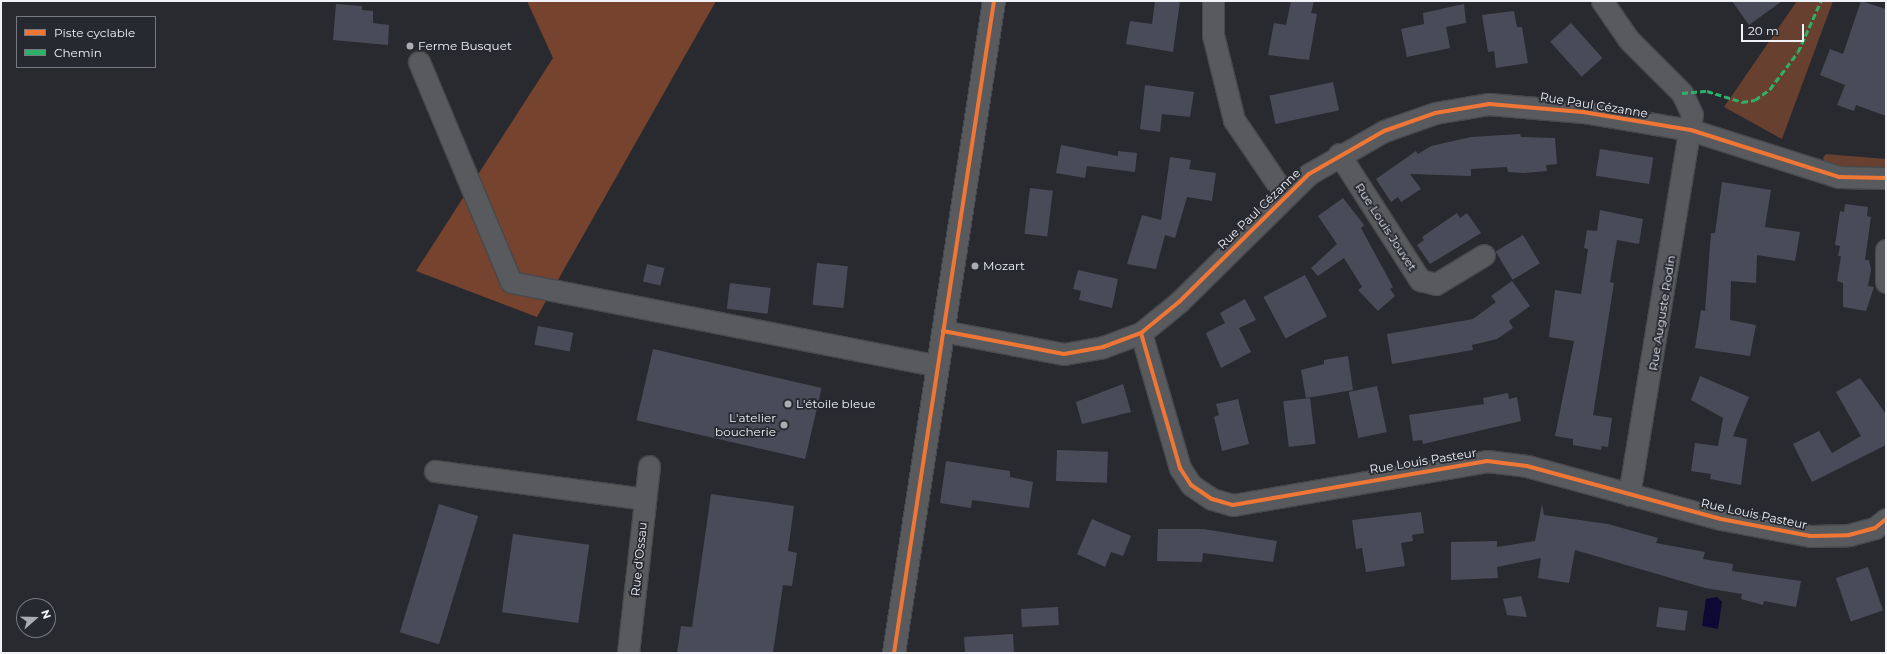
<!DOCTYPE html>
<html>
<head>
<meta charset="utf-8">
<style>
	body { margin:0 }
	#map { position:relative; width:1887px; height:654px; overflow:hidden; background:#292a2f; font-family:Montserrat,sans-serif }
	div>[style] { position:absolute }
	.green>* { inset:0; background:#674030 }
	.forest>* { inset:0; background:#75432e }
	.water>* { inset:0; background:#0e0834 }
	.building>* { inset:0; background:#4a4b58; transform-origin:0 0 }
	.roads { filter:drop-shadow(1px 0 #47484c) drop-shadow(-1px 0 #47484c) drop-shadow(0 1px #47484c) drop-shadow(0 -1px #47484c) }
	.minor>* { height:21px; margin:-10.5px; padding:0 10.5px; transform-origin:10.5px; border-radius:10.5px; background:#595a5e }
	.secondary>* { height:22px; margin:-11px; padding:0 11px; transform-origin:11px; border-radius:11px; background:#595a5e }
	.quiet>* { height:3px; margin-top:-1.5px; transform-origin:0; background:repeating-linear-gradient(90deg,#2db169 0 6px,transparent 0 9px) }
	.cycleway>* { height:4px; margin:-2px; padding:0 2px; transform-origin:2px; border-radius:2px; background:#f07635 }
	.dots>* { width:11px; height:11px; translate:-50% -50%; box-sizing:border-box; border:2px solid #272931; border-radius:50% }
	span { translate:-50% -50%; white-space:nowrap; text-align:center; line-height:1.15; -webkit-text-stroke:3.5px #272931; paint-order:stroke }
	.poi-label { font-size:12px; color:#f1f2f8 }
	.left { translate:0 -50%; text-align:left }
	.right { translate:-100% -50%; text-align:right }
	.street-label { font-size:12px; color:#f1f2f8 }
	.frame { position:absolute; inset:0; border:2px solid #f1f2f8; pointer-events:none }
	.legend { position:absolute; left:16px; top:16px; width:140px; height:52px; box-sizing:border-box; background:#272931; border:1px solid #787981; margin:0; padding:5px 7px; list-style:none; font-size:12px; color:#f1f2f8 }
	.legend li { display:flex; align-items:center; gap:8px; height:20px }
	.legend b { width:20px; border:1px solid #787981 }
	.north { position:absolute; left:16px; top:598px; width:40px; height:40px; box-sizing:border-box; background:#272931; border:1px solid #787981; border-radius:50%; rotate:70deg; font-size:11px; font-weight:700; line-height:16px; text-align:center; color:#f1f2f8 }
	.north::after { content:''; display:block; margin:auto; width:14px; height:18px; background:#abacb2; clip-path:polygon(50% 0,100% 100%,50% 72%,0 100%) }
	.scale { position:absolute; left:1741px; top:24px; width:63px; height:18px; box-sizing:border-box; border:2px solid #f1f2f8; border-top:0; padding-left:5px; font-size:12px; line-height:14px; white-space:nowrap; color:#f1f2f8; -webkit-text-stroke:3px #272931; paint-order:stroke }
</style>
</head>
<body>
<div id="map">
	<div class="green">
		<i style="clip-path:polygon(1797px 1px,1833px 1px,1782px 139px,1724px 107px)"></i>
		<i style="clip-path:polygon(1826px 154px,1886px 159px,1886px 169px,1857px 169px,1825px 164px,1823px 158px)"></i>
	</div>
	<div class="forest">
		<i style="clip-path:polygon(527px 1px,716px 1px,537px 317px,416px 271px,553px 58px)"></i>
	</div>
	<div class="water">
		<i style="clip-path:polygon(1717px 597px,1722px 602px,1718px 629px,1702px 626px,1706px 599px)"></i>
	</div>
	<div class="building">
		<i style="clip-path:polygon(1155px 1px,1180px 1px,1173px 52px,1126px 44px,1130px 21px,1152px 24px)"></i>
		<i style="clip-path:polygon(1291px 1px,1314px 1px,1311px 13px,1317px 14px,1309px 60px,1268px 55px,1274px 23px,1286px 25px)"></i>
		<i style="clip-path:polygon(1732px 1px,1782px 1px,1749px 25px)"></i>
		<i style="clip-path:polygon(1861px 1px,1886px 9px,1886px 116px,1856px 105px,1854px 111px,1837px 105px,1845px 85px,1820px 75px,1830px 49px,1843px 54px)"></i>
		<i style="clip-path:polygon(336px 4px,362px 6px,362px 10px,373px 11px,373px 23px,389px 25px,388px 45px,333px 40px)"></i>
		<i style="clip-path:polygon(1464px 4px,1466px 23px,1446px 27px,1450px 48px,1407px 57px,1401px 29px,1424px 24px,1423px 13px)"></i>
		<i style="clip-path:polygon(1514px 11px,1517px 27px,1522px 27px,1528px 63px,1496px 68px,1494px 51px,1488px 52px,1482px 15px)"></i>
		<i style="left:1571px;top:23px;width:47px;height:28px;rotate:48deg"></i>
		<i style="left:1333px;top:82px;width:29px;height:65px;rotate:78deg"></i>
		<i style="clip-path:polygon(1145px 85px,1194px 92px,1190px 117px,1162px 114px,1160px 132px,1140px 129px)"></i>
		<i style="clip-path:polygon(1520px 134px,1521px 137px,1555px 138px,1557px 164px,1546px 165px,1547px 171px,1523px 173px,1508px 172px,1507px 167px,1471px 169px,1471px 176px,1410px 174px,1421px 189px,1401px 202px,1398px 197px,1391px 202px,1376px 179px,1416px 151px,1418px 154px,1431px 146px,1471px 137px)"></i>
		<i style="clip-path:polygon(1061px 145px,1118px 156px,1118px 151px,1137px 153px,1135px 172px,1087px 166px,1085px 178px,1056px 173px)"></i>
		<i style="left:1600px;top:149px;width:54px;height:27px;rotate:9deg"></i>
		<i style="clip-path:polygon(1170px 157px,1191px 160px,1189px 169px,1216px 173px,1212px 201px,1187px 197px,1175px 238px,1165px 235px,1156px 269px,1127px 264px,1142px 215px,1161px 220px)"></i>
		<i style="clip-path:polygon(1722px 182px,1771px 190px,1765px 227px,1800px 232px,1795px 261px,1757px 255px,1756px 283px,1731px 281px,1730px 320px,1756px 325px,1750px 356px,1695px 348px,1701px 310px,1705px 311px,1711px 233px,1715px 233px)"></i>
		<i style="left:1030px;top:188px;width:23px;height:46px;rotate:7deg"></i>
		<i style="clip-path:polygon(1343px 198px,1364px 225px,1361px 228px,1393px 287px,1390px 289px,1395px 296px,1378px 311px,1358px 290px,1362px 287px,1344px 258px,1318px 276px,1311px 268px,1337px 244px,1318px 216px)"></i>
		<i style="clip-path:polygon(1845px 204px,1868px 207px,1867px 216px,1871px 217px,1865px 260px,1869px 260px,1871px 270px,1868px 286px,1874px 287px,1866px 311px,1843px 307px,1843px 283px,1837px 281px,1841px 256px,1838px 256px,1840px 246px,1835px 245px,1840px 211px,1844px 212px)"></i>
		<i style="clip-path:polygon(1600px 210px,1643px 219px,1639px 244px,1617px 240px,1610px 282px,1614px 283px,1593px 415px,1612px 418px,1608px 447px,1602px 446px,1601px 450px,1573px 445px,1573px 439px,1555px 436px,1574px 341px,1549px 337px,1555px 290px,1581px 294px,1588px 249px,1584px 248px,1587px 230px,1597px 231px)"></i>
		<i style="clip-path:polygon(1457px 213px,1460px 218px,1467px 213px,1481px 233px,1430px 264px,1417px 245px,1424px 240px,1422px 237px)"></i>
		<i style="left:1523px;top:235px;width:33px;height:32px;rotate:59deg"></i>
		<i style="left:817px;top:263px;width:31px;height:42px;rotate:6deg"></i>
		<i style="left:647px;top:264px;width:18px;height:18px;rotate:13deg"></i>
		<i style="clip-path:polygon(1078px 270px,1118px 279px,1112px 308px,1079px 300px,1081px 291px,1073px 289px)"></i>
		<i style="left:1305px;top:275px;width:47px;height:47px;rotate:62deg"></i>
		<i style="clip-path:polygon(1512px 281px,1530px 306px,1509px 321px,1513px 328px,1497px 339px,1472px 345px,1473px 350px,1392px 364px,1387px 334px,1473px 319px,1496px 302px,1491px 296px)"></i>
		<i style="left:730px;top:283px;width:41px;height:26px;rotate:7deg"></i>
		<i style="clip-path:polygon(1245px 299px,1256px 320px,1239px 328px,1251px 352px,1221px 368px,1206px 333px,1225px 323px,1220px 313px)"></i>
		<i style="left:538px;top:326px;width:36px;height:19px;rotate:11deg"></i>
		<i style="left:653px;top:349px;width:173px;height:73px;rotate:13deg"></i>
		<i style="clip-path:polygon(1348px 356px,1353px 390px,1306px 398px,1301px 370px,1324px 364px,1324px 360px)"></i>
		<i style="clip-path:polygon(1700px 376px,1749px 397px,1733px 436px,1747px 439px,1741px 485px,1710px 479px,1711px 474px,1691px 471px,1695px 443px,1718px 446px,1723px 418px,1691px 400px)"></i>
		<i style="clip-path:polygon(1860px 378px,1886px 414px,1886px 445px,1812px 482px,1793px 444px,1819px 431px,1832px 453px,1861px 436px,1836px 392px)"></i>
		<i style="clip-path:polygon(1123px 384px,1131px 412px,1082px 424px,1076px 402px)"></i>
		<i style="left:1377px;top:386px;width:47px;height:29px;rotate:78deg"></i>
		<i style="clip-path:polygon(1508px 393px,1509px 399px,1517px 397px,1521px 421px,1423px 444px,1422px 440px,1413px 441px,1409px 415px,1484px 404px,1483px 398px)"></i>
		<i style="left:1310px;top:398px;width:46px;height:27px;rotate:83deg"></i>
		<i style="clip-path:polygon(1238px 399px,1249px 444px,1222px 451px,1214px 417px,1219px 415px,1216px 404px)"></i>
		<i style="left:1057px;top:450px;width:51px;height:31px;rotate:2deg"></i>
		<i style="clip-path:polygon(946px 461px,1010px 471px,1010px 477px,1033px 482px,1029px 508px,972px 500px,971px 508px,940px 503px)"></i>
		<i style="clip-path:polygon(711px 494px,794px 506px,788px 551px,797px 553px,792px 586px,783px 585px,773px 653px,677px 653px,681px 626px,692px 627px)"></i>
		<i style="left:439px;top:504px;width:41px;height:134px;rotate:17deg"></i>
		<i style="clip-path:polygon(1542px 504px,1544px 515px,1608px 524px,1658px 538px,1656px 543px,1705px 552px,1703px 559px,1733px 564px,1732px 571px,1801px 581px,1796px 607px,1764px 601px,1763px 605px,1741px 599px,1742px 594px,1705px 588px,1575px 550px,1569px 583px,1538px 578px,1541px 558px,1497px 567px,1498px 578px,1451px 580px,1451px 542px,1497px 541px,1497px 547px,1535px 541px)"></i>
		<i style="clip-path:polygon(1421px 512px,1424px 533px,1412px 535px,1413px 541px,1401px 543px,1405px 566px,1366px 572px,1362px 548px,1356px 549px,1352px 520px)"></i>
		<i style="clip-path:polygon(1092px 519px,1131px 536px,1123px 556px,1111px 552px,1105px 567px,1077px 554px)"></i>
		<i style="clip-path:polygon(1158px 529px,1203px 529px,1277px 541px,1273px 562px,1203px 553px,1202px 562px,1157px 561px)"></i>
		<i style="left:513px;top:534px;width:77px;height:79px;rotate:8deg"></i>
		<i style="left:1868px;top:567px;width:46px;height:34px;rotate:71deg"></i>
		<i style="clip-path:polygon(1521px 596px,1527px 617px,1507px 615px,1503px 599px)"></i>
		<i style="left:1058px;top:607px;width:18px;height:37px;rotate:87deg"></i>
		<i style="left:1659px;top:607px;width:29px;height:20px;rotate:8deg"></i>
		<i style="clip-path:polygon(1013px 634px,1014px 653px,965px 653px,964px 637px)"></i>
	</div>
	<div class="roads">
		<div class="minor">
			<i style="left:1213px;top:1px;width:34px;rotate:90deg"></i>
			<i style="left:1213px;top:35px;width:88px;rotate:76.1deg"></i>
			<i style="left:1234px;top:120px;width:91px;rotate:55.8deg"></i>
			<i style="left:1602px;top:1px;width:47px;rotate:55.3deg"></i>
			<i style="left:1629px;top:40px;width:75px;rotate:45deg"></i>
			<i style="left:1682px;top:93px;width:23px;rotate:65deg"></i>
			<i style="left:1692px;top:114px;width:386px;rotate:99.4deg"></i>
			<i style="left:419px;top:62px;width:238px;rotate:67.3deg"></i>
			<i style="left:511px;top:282px;width:435px;rotate:11.1deg"></i>
			<i style="left:1339px;top:154px;width:150px;rotate:57.3deg"></i>
			<i style="left:1420px;top:280px;width:16px;rotate:14deg"></i>
			<i style="left:1436px;top:284px;width:56px;rotate:-31.1deg"></i>
			<i style="left:1886px;top:250px;width:32px;rotate:90deg"></i>
			<i style="left:943px;top:331px;width:123px;rotate:10.8deg"></i>
			<i style="left:1064px;top:354px;width:40px;rotate:-10deg"></i>
			<i style="left:1103px;top:347px;width:40px;rotate:-20.2deg"></i>
			<i style="left:1141px;top:333px;width:49px;rotate:-39.2deg"></i>
			<i style="left:1179px;top:302px;width:182px;rotate:-44.6deg"></i>
			<i style="left:1309px;top:174px;width:86px;rotate:-29.8deg"></i>
			<i style="left:1384px;top:131px;width:54px;rotate:-19.4deg"></i>
			<i style="left:1435px;top:113px;width:55px;rotate:-9.5deg"></i>
			<i style="left:1489px;top:104px;width:94px;rotate:4.9deg"></i>
			<i style="left:1583px;top:112px;width:109px;rotate:9.5deg"></i>
			<i style="left:1691px;top:130px;width:155px;rotate:17.6deg"></i>
			<i style="left:1839px;top:177px;width:47px;rotate:1.2deg"></i>
			<i style="left:1141px;top:333px;width:141px;rotate:73.9deg"></i>
			<i style="left:1180px;top:468px;width:20px;rotate:57deg"></i>
			<i style="left:1191px;top:485px;width:25px;rotate:34deg"></i>
			<i style="left:1212px;top:499px;width:22px;rotate:16deg"></i>
			<i style="left:1233px;top:505px;width:258px;rotate:-9.8deg"></i>
			<i style="left:1487px;top:461px;width:40px;rotate:7.1deg"></i>
			<i style="left:1527px;top:466px;width:201px;rotate:15.3deg"></i>
			<i style="left:1721px;top:519px;width:91px;rotate:10.8deg"></i>
			<i style="left:1810px;top:536px;width:39px;rotate:-1deg"></i>
			<i style="left:1849px;top:535px;width:27px;rotate:-15deg"></i>
			<i style="left:1875px;top:528px;width:14px;rotate:-39deg"></i>
			<i style="left:435px;top:471px;width:212px;rotate:7.6deg"></i>
			<i style="left:628px;top:653px;width:188px;rotate:-83.6deg"></i>
		</div>
		<div class="secondary">
			<i style="left:894px;top:653px;width:660px;rotate:-81.28deg"></i>
		</div>
	</div>
	<div class="quiet">
		<i style="left:1682px;top:93px;width:25px;rotate:-5deg"></i>
		<i style="left:1707px;top:91px;width:37px;rotate:17deg"></i>
		<i style="left:1742px;top:102px;width:13px;rotate:-9deg"></i>
		<i style="left:1755px;top:100px;width:19px;rotate:-36deg"></i>
		<i style="left:1770px;top:89px;width:46px;rotate:-52.9deg"></i>
		<i style="left:1798px;top:52px;width:56px;rotate:-65.7deg"></i>
	</div>
	<div class="cycleway">
		<i style="left:943px;top:331px;width:123px;rotate:10.8deg"></i>
		<i style="left:1064px;top:354px;width:40px;rotate:-10deg"></i>
		<i style="left:1103px;top:347px;width:40px;rotate:-20.2deg"></i>
		<i style="left:1141px;top:333px;width:49px;rotate:-39.2deg"></i>
		<i style="left:1179px;top:302px;width:182px;rotate:-44.6deg"></i>
		<i style="left:1309px;top:174px;width:86px;rotate:-29.8deg"></i>
		<i style="left:1384px;top:131px;width:54px;rotate:-19.4deg"></i>
		<i style="left:1435px;top:113px;width:55px;rotate:-9.5deg"></i>
		<i style="left:1489px;top:104px;width:94px;rotate:4.9deg"></i>
		<i style="left:1583px;top:112px;width:109px;rotate:9.5deg"></i>
		<i style="left:1691px;top:130px;width:155px;rotate:17.6deg"></i>
		<i style="left:1839px;top:177px;width:47px;rotate:1.2deg"></i>
		<i style="left:1141px;top:333px;width:141px;rotate:73.9deg"></i>
		<i style="left:1180px;top:468px;width:20px;rotate:57deg"></i>
		<i style="left:1191px;top:485px;width:25px;rotate:34deg"></i>
		<i style="left:1212px;top:499px;width:22px;rotate:16deg"></i>
		<i style="left:1233px;top:505px;width:258px;rotate:-9.8deg"></i>
		<i style="left:1487px;top:461px;width:40px;rotate:7.1deg"></i>
		<i style="left:1527px;top:466px;width:201px;rotate:15.3deg"></i>
		<i style="left:1721px;top:519px;width:91px;rotate:10.8deg"></i>
		<i style="left:1810px;top:536px;width:39px;rotate:-1deg"></i>
		<i style="left:1849px;top:535px;width:27px;rotate:-15deg"></i>
		<i style="left:1875px;top:528px;width:14px;rotate:-39deg"></i>
		<i style="left:894px;top:653px;width:660px;rotate:-81.28deg"></i>
	</div>
	<div class="dots">
		<i style="left:410px;top:46px;background:#abacb2"></i>
		<i style="left:975px;top:266px;background:#abacb2"></i>
		<i style="left:788px;top:404px;background:#abacb2"></i>
		<i style="left:784px;top:425px;background:#abacb2"></i>
	</div>
	<div class="poi-label">
		<span class="left" style="left:418px;top:46px">Ferme Busquet</span>
		<span class="left" style="left:983px;top:266px">Mozart</span>
		<span class="left" style="left:796px;top:404px">L'étoile bleue</span>
		<span class="right" style="left:776px;top:425px">L'atelier<br>boucherie</span>
	</div>
	<div class="street-label">
		<span style="left:1594px;top:105px;rotate:9deg">Rue Paul Cézanne</span>
		<span style="left:1259px;top:209px;rotate:-44deg">Rue Paul Cézanne</span>
		<span style="left:1386px;top:227px;rotate:57deg">Rue Louis Jouvet</span>
		<span style="left:1662px;top:313px;rotate:-81deg">Rue Auguste Rodin</span>
		<span style="left:1423px;top:461px;rotate:-9deg">Rue Louis Pasteur</span>
		<span style="left:1754px;top:514px;rotate:12deg">Rue Louis Pasteur</span>
		<span style="left:639px;top:559px;rotate:-84deg">Rue d'Ossau</span>
	</div>
	<div class="frame"></div>
	<ul class="legend">
	<li><b style="height:5px;background:#f07635"></b>Piste cyclable</li>
	<li><b style="height:5px;background:#2db169"></b>Chemin</li>
	</ul>
	<div class="north">N</div>
	<div class="scale">20 m</div>
</div>
</body>
</html>
